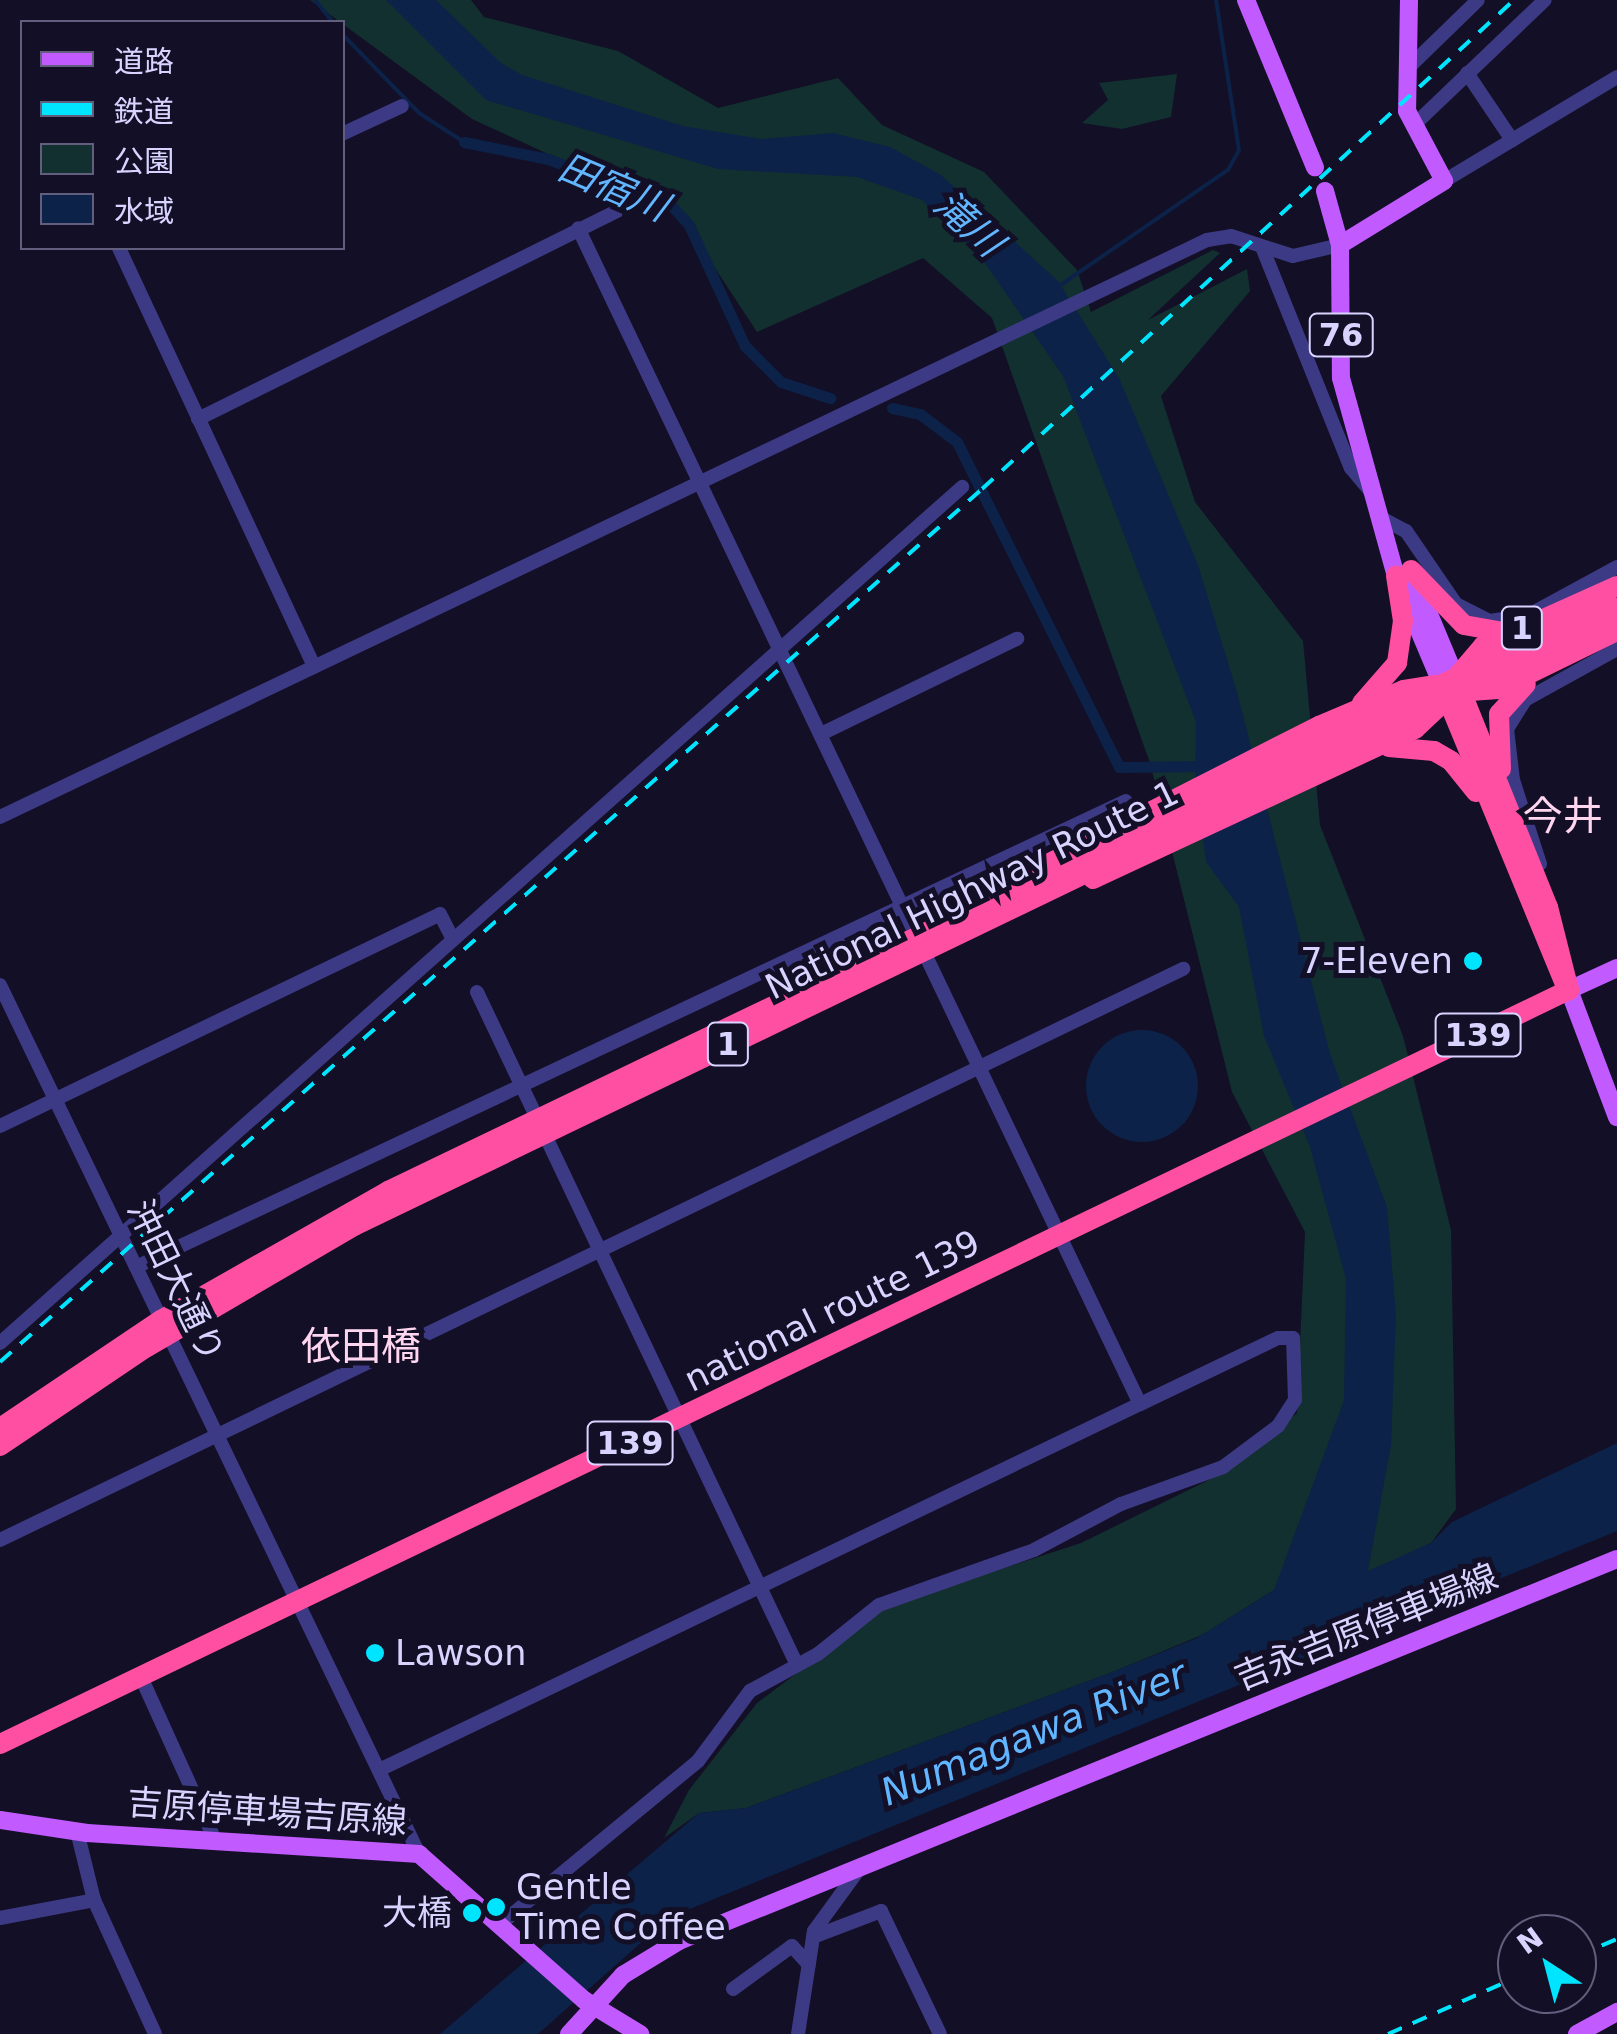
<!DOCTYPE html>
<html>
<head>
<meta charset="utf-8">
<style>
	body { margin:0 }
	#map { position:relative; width:1617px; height:2034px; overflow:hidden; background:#130f26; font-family:"DejaVu Sans","Noto Sans JP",sans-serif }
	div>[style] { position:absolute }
	.green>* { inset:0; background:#12302f }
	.water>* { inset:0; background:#0c2248 }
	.round { border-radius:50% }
	.stream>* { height:4px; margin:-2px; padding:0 2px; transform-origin:2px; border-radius:2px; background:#0c2248 }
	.canal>* { height:11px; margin:-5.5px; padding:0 5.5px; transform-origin:5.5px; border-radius:5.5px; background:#0c2248 }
	.minor>* { height:14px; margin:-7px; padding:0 7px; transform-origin:7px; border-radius:7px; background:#3d3a85 }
	.major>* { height:18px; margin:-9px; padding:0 9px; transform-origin:9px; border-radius:9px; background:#c25bff }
	.highway>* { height:20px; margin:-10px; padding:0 10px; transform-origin:10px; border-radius:10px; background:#ff4fa3 }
	.rail>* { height:4px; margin-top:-2px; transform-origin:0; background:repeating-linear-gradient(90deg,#00e5ff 0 15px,transparent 0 27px) }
	.highway-bridge>* { height:20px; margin:-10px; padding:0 10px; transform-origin:10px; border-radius:10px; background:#ff4fa3 }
	.dots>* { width:28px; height:28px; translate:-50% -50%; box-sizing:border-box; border:5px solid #130f26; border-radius:50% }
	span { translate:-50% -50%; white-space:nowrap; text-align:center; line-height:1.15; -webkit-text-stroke:10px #130f26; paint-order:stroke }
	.shield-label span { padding:2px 8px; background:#130f26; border:2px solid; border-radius:8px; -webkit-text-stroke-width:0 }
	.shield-label { font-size:32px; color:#d9d4ff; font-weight:700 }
	.street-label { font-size:35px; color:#d9d4ff }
	.poi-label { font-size:35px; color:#d9d4ff }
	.right { translate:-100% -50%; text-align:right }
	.left { translate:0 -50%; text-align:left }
	.water-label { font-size:38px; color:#62b6ff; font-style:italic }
	.quarter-label { font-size:40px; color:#ffd6f0 }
	.legend { position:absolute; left:20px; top:20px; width:325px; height:230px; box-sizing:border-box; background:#130f26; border:2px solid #625e7d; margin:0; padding:12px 18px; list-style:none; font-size:30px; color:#d9d4ff }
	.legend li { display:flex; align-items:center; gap:20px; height:50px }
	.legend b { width:50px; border:2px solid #625e7d }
	.north { position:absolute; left:1497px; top:1914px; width:100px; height:100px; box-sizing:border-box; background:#130f26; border:2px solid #625e7d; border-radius:50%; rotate:324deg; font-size:28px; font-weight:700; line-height:40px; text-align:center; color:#d9d4ff }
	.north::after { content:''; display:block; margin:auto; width:35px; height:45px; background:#00e5ff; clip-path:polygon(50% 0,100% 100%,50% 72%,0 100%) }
</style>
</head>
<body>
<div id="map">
	<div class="green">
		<i style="clip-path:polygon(310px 0,471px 0,484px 17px,618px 51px,718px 108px,838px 78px,882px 125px,984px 172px,1077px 270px,1091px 312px,1213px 250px,1220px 253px,1148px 320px,1247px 269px,1250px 291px,1161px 396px,1195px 502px,1303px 641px,1320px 825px,1403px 1036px,1451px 1230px,1456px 1509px,1431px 1543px,1368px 1572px,1274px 1590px,1202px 1635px,1110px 1673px,746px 1808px,699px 1813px,664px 1838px,689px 1790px,757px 1703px,885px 1607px,1081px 1543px,1227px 1471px,1297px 1413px,1305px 1232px,1232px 1092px,1150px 763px,992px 318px,923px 258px,757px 332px,680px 215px,472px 119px)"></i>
		<i style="clip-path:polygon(1177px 74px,1171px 117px,1122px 129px,1082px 123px,1108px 100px,1099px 83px)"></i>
	</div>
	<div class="water">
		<i style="clip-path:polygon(386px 0,436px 0,501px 63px,522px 75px,683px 126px,761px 139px,833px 133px,890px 147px,941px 175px,1058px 281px,1119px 378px,1198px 565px,1237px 692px,1330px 1054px,1387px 1207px,1396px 1315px,1391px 1445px,1368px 1571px,1431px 1543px,1452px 1522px,1617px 1443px,1617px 1531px,670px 1917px,538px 2034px,440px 2034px,699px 1813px,746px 1808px,1110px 1673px,1197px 1638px,1274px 1590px,1344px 1400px,1346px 1279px,1310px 1147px,1264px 1036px,1239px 907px,1206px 862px,1195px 775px,1196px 722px,1063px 376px,980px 256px,922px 200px,857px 177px,718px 169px,486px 100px)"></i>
		<i class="round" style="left:1086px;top:1030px;width:112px;height:112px"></i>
	</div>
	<div class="stream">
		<i style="left:315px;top:0;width:28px;rotate:51deg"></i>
		<i style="left:342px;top:34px;width:110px;rotate:45.7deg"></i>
		<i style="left:419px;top:113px;width:54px;rotate:32.8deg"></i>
		<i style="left:1059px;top:286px;width:205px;rotate:-34.5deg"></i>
		<i style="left:1228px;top:170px;width:23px;rotate:-61deg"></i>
		<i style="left:1239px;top:150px;width:152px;rotate:-98.7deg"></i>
	</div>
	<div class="canal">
		<i style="left:464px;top:142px;width:86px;rotate:11.4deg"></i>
		<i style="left:548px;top:159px;width:131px;rotate:20.5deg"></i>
		<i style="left:671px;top:205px;width:27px;rotate:48deg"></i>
		<i style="left:689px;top:225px;width:133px;rotate:65.2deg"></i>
		<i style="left:745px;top:346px;width:51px;rotate:45deg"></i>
		<i style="left:781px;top:382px;width:52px;rotate:18.1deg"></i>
		<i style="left:892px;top:408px;width:29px;rotate:12deg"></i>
		<i style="left:920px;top:414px;width:46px;rotate:37.1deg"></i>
		<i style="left:957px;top:442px;width:363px;rotate:63.5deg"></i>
		<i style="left:1119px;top:767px;width:91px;rotate:-0.6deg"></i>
	</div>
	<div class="minor">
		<i style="left:1406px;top:70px;width:100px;rotate:-44.2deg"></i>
		<i style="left:1467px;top:73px;width:81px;rotate:56.1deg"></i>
		<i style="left:1413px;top:126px;width:182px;rotate:-43.7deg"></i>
		<i style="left:342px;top:134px;width:66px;rotate:-25deg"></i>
		<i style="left:1444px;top:181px;width:202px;rotate:-31deg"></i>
		<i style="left:1262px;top:247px;width:238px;rotate:68.1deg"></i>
		<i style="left:1351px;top:468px;width:33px;rotate:50deg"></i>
		<i style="left:119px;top:248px;width:462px;rotate:65deg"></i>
		<i style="left:198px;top:419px;width:488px;rotate:-26.4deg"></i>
		<i style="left:1383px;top:519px;width:26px;rotate:28deg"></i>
		<i style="left:1406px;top:531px;width:88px;rotate:55.6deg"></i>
		<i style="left:1456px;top:604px;width:38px;rotate:27deg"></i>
		<i style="left:1490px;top:621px;width:39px;rotate:-9deg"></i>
		<i style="left:1529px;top:615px;width:100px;rotate:-28.6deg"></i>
		<i style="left:823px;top:733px;width:216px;rotate:-25.9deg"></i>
		<i style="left:0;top:817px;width:1338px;rotate:-25.55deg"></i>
		<i style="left:1207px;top:240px;width:24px;rotate:-9deg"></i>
		<i style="left:1231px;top:236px;width:65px;rotate:17.9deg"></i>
		<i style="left:1293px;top:256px;width:48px;rotate:-13.2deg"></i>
		<i style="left:1540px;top:864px;width:88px;rotate:-107.8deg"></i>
		<i style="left:1513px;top:780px;width:51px;rotate:-96.7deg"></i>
		<i style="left:1507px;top:729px;width:34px;rotate:-58deg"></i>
		<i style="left:1525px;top:700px;width:105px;rotate:-29deg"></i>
		<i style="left:0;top:985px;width:965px;rotate:64.26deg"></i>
		<i style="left:477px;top:992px;width:743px;rotate:64.57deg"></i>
		<i style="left:0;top:1126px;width:488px;rotate:-25.7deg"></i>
		<i style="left:440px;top:914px;width:29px;rotate:63deg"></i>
		<i style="left:136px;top:1267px;width:1094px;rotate:-25.21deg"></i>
		<i style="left:0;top:1343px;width:1288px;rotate:-41.66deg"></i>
		<i style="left:0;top:1540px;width:1314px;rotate:-25.77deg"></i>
		<i style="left:141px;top:1677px;width:175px;rotate:65.6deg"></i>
		<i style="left:379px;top:1770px;width:844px;rotate:-25.69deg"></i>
		<i style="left:1140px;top:1404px;width:1303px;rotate:-115.54deg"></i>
		<i style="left:77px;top:1831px;width:71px;rotate:76.2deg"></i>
		<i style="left:94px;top:1900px;width:147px;rotate:65.5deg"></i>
		<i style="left:0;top:1918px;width:96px;rotate:-10.8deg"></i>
		<i style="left:498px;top:1926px;width:259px;rotate:-39.5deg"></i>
		<i style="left:698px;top:1761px;width:87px;rotate:-53.4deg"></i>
		<i style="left:750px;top:1691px;width:77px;rotate:-28.6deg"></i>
		<i style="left:818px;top:1654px;width:78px;rotate:-38.8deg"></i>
		<i style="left:879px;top:1605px;width:164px;rotate:-19.5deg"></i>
		<i style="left:1034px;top:1550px;width:98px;rotate:-27.9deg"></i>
		<i style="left:1121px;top:1504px;width:109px;rotate:-19.9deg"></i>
		<i style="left:1223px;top:1467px;width:69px;rotate:-36.7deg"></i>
		<i style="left:1278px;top:1426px;width:31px;rotate:-57deg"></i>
		<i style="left:1295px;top:1400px;width:62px;rotate:-91.8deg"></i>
		<i style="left:1293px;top:1338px;width:15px;rotate:180deg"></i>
		<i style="left:1278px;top:1338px;width:153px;rotate:154.4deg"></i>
		<i style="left:813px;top:1937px;width:73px;rotate:-20.9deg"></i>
		<i style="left:881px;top:1911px;width:136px;rotate:64.4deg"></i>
		<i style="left:733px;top:1989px;width:73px;rotate:-36.1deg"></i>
		<i style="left:792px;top:1946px;width:25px;rotate:48deg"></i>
		<i style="left:798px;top:2034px;width:104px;rotate:-81.2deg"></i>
		<i style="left:814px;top:1931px;width:78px;rotate:-53.9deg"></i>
	</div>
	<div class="major">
		<i style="left:1246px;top:0;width:181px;rotate:67.6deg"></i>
		<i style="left:1409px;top:0;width:111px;rotate:91deg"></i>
		<i style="left:1407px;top:111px;width:79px;rotate:62.1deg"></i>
		<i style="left:1444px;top:181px;width:122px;rotate:148.4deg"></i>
		<i style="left:1340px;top:245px;width:133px;rotate:89.6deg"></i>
		<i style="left:1341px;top:378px;width:205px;rotate:74.5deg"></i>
		<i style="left:1396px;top:576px;width:126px;rotate:67.1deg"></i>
		<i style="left:1325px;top:191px;width:56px;rotate:74.5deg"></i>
		<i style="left:1414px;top:578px;width:117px;rotate:67.4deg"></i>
		<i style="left:1617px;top:968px;width:53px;rotate:155.4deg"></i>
		<i style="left:1569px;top:990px;width:136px;rotate:69.3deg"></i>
		<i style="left:0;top:1820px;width:88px;rotate:8.5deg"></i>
		<i style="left:87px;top:1833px;width:333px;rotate:3.6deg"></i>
		<i style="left:419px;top:1854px;width:220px;rotate:41.5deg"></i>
		<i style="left:584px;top:2000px;width:66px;rotate:31.3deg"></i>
		<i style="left:569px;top:2034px;width:80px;rotate:-47.5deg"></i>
		<i style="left:623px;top:1975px;width:66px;rotate:-31.3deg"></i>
		<i style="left:679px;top:1941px;width:1013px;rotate:-22.16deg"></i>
		<i style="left:1577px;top:2034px;width:46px;rotate:-28.8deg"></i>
	</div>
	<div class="highway">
		<i style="left:1411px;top:570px;width:76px;rotate:46.1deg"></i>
		<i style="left:1464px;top:625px;width:46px;rotate:10.1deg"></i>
		<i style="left:1472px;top:670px;width:152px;rotate:-25.7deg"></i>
		<i style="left:1478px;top:684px;width:154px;rotate:-25.7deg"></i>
		<i style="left:1449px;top:686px;width:52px;rotate:-49.6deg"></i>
		<i style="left:1483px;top:646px;width:147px;rotate:-24.1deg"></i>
		<i style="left:1459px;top:686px;width:238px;rotate:68.1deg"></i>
		<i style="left:1548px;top:907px;width:86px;rotate:75.8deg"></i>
		<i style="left:1457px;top:692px;width:41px;rotate:-4.2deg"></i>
		<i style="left:1498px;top:689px;width:132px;rotate:-26deg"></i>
		<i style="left:1445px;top:693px;width:315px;rotate:67.6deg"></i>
		<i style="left:1362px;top:703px;width:53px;rotate:-48.8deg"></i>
		<i style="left:1397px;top:663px;width:42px;rotate:-81.9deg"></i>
		<i style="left:1403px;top:621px;width:46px;rotate:-98.8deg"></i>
		<i style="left:1389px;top:747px;width:45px;rotate:5.1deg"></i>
		<i style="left:1434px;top:751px;width:20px;rotate:30deg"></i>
		<i style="left:1451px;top:761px;width:40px;rotate:51deg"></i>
		<i style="left:1501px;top:769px;width:55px;rotate:-92.1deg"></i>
		<i style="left:1499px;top:714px;width:40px;rotate:-48deg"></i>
		<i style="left:1042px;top:867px;width:311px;rotate:-27deg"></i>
		<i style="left:1319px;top:726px;width:92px;rotate:-23deg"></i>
		<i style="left:1404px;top:690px;width:32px;rotate:-9deg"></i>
		<i style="left:1093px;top:879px;width:355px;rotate:-25deg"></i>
		<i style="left:1415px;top:729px;width:50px;rotate:-43.4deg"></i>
		<i style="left:0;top:1744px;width:1741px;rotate:-25.67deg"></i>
	</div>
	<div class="rail">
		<i style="left:0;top:1362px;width:1314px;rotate:-41.64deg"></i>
		<i style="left:982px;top:489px;width:723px;rotate:-42.59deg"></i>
		<i style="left:1577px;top:1956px;width:43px;rotate:-23deg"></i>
		<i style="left:1388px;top:2034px;width:141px;rotate:-23.8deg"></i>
	</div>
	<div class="highway-bridge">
		<i style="left:0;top:1428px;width:194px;rotate:-33.9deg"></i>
		<i style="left:161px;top:1320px;width:261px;rotate:-29.6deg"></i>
		<i style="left:388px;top:1191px;width:1203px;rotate:-25.67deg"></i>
		<i style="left:0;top:1446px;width:177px;rotate:-34deg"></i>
		<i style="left:147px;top:1347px;width:240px;rotate:-30.3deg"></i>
		<i style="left:354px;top:1226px;width:1248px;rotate:-25.74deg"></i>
	</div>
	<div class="dots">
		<i style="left:1473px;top:961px;background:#00e5ff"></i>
		<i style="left:375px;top:1653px;background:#00e5ff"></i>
		<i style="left:496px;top:1907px;background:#00e5ff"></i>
		<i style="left:472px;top:1913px;background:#00e5ff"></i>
	</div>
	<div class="shield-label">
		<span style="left:1341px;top:335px">76</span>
		<span style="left:1522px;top:628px">1</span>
		<span style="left:1478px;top:1035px">139</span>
		<span style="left:728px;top:1044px">1</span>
		<span style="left:630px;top:1443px">139</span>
	</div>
	<div class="street-label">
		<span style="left:972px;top:890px;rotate:-26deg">National Highway Route 1</span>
		<span style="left:176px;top:1281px;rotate:64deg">沖田大通り</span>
		<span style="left:832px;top:1311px;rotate:-26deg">national route 139</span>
		<span style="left:1366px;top:1627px;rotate:-22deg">吉永吉原停車場線</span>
		<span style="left:267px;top:1812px;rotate:4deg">吉原停車場吉原線</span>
	</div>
	<div class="poi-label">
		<span class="right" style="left:1453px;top:961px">7-Eleven</span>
		<span class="left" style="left:395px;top:1653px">Lawson</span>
		<span class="left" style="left:516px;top:1907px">Gentle<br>Time Coffee</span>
		<span class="right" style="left:452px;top:1913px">大橋</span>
	</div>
	<div class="water-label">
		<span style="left:613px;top:188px;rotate:23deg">田宿川</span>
		<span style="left:968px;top:224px;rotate:42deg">滝川</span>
		<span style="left:1034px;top:1734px;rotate:-22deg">Numagawa River</span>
	</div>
	<div class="quarter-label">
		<span style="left:1563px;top:816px">今井</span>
		<span style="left:361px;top:1346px">依田橋</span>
	</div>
	<ul class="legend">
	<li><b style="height:12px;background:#c25bff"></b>道路</li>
	<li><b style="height:12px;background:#00e5ff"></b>鉄道</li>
	<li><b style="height:28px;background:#12302f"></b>公園</li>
	<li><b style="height:28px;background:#0c2248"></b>水域</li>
	</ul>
	<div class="north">N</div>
</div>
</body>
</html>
